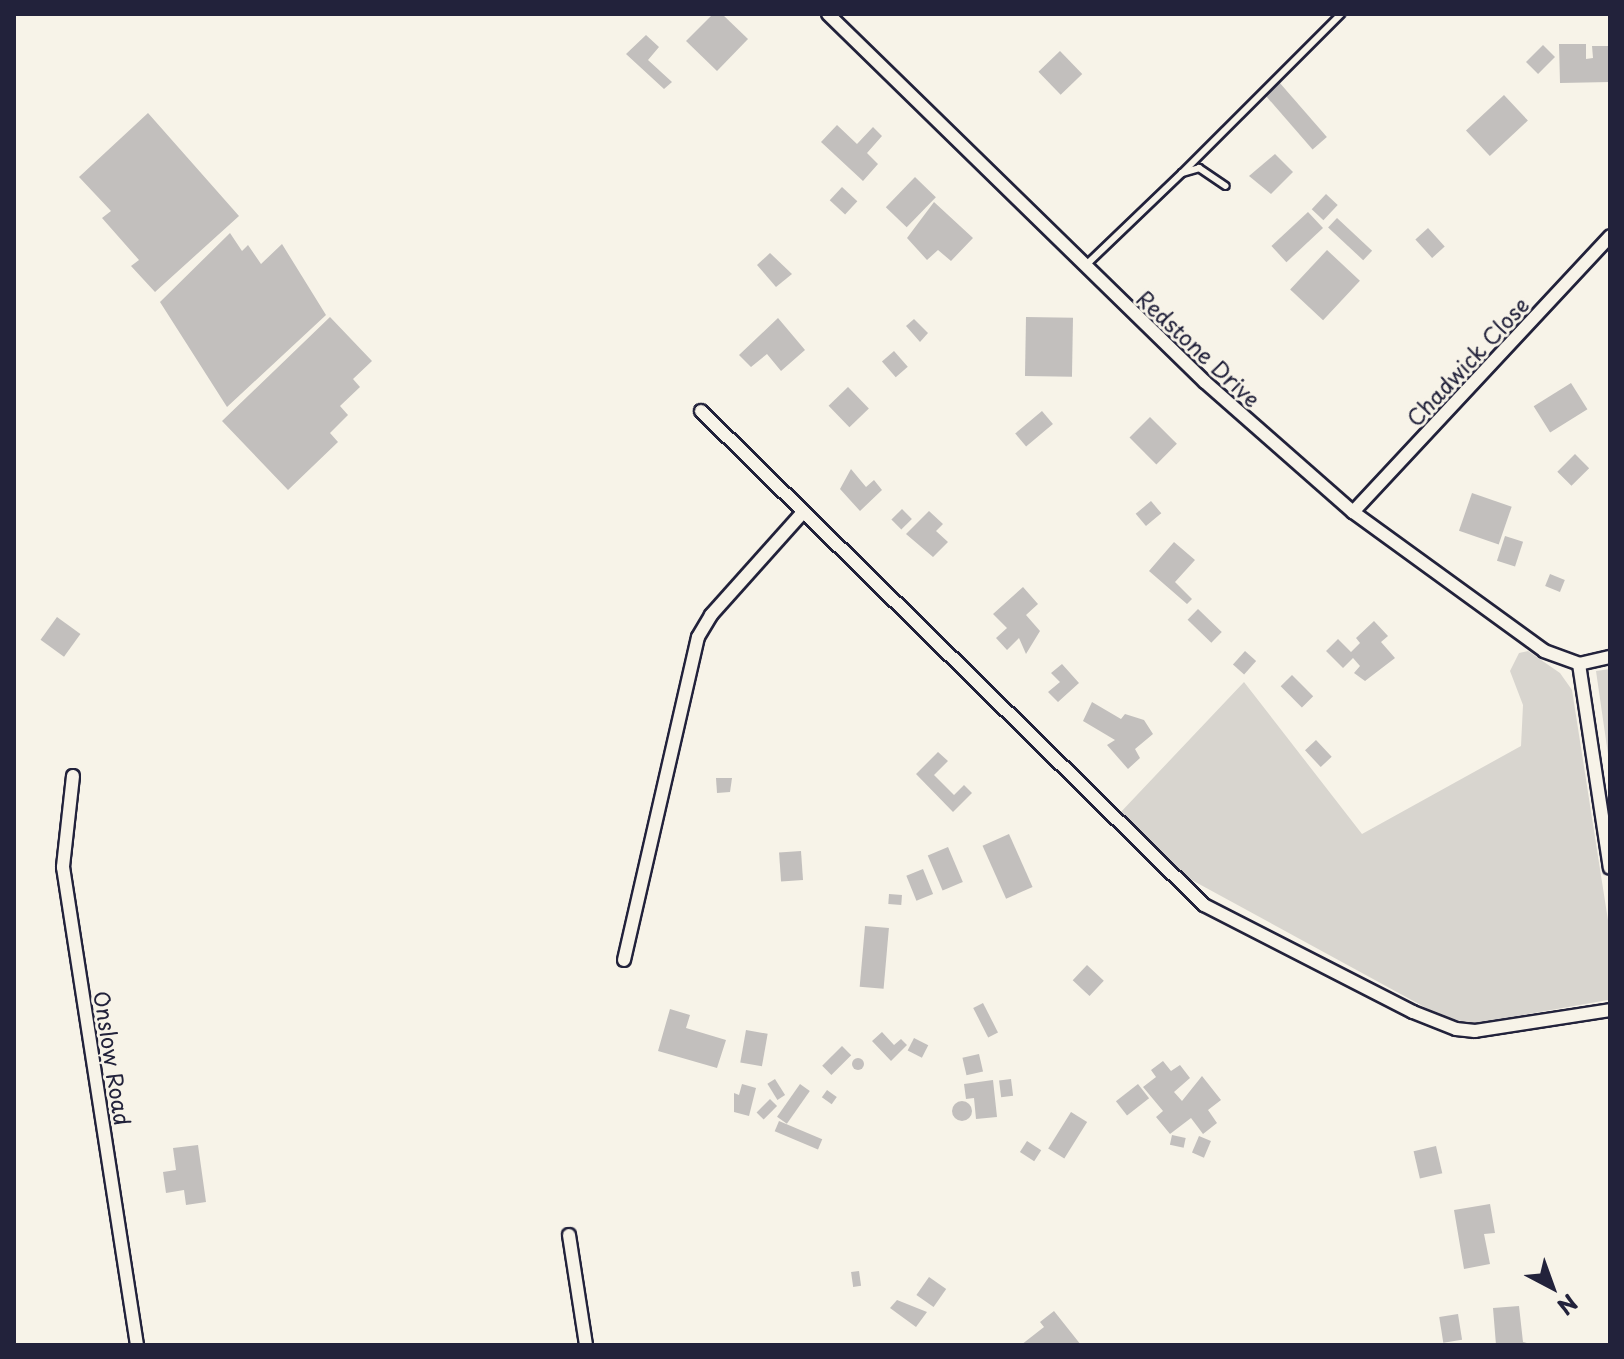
<!DOCTYPE html>
<html>
<head>
<meta charset="utf-8">
<style>
	body { margin:0 }
	#map { position:relative; width:1624px; height:1359px; overflow:hidden; background:#f7f3e8; font-family:"Playpen Sans",sans-serif }
	div>[style] { position:absolute }
	.green>* { inset:0; background:#d8d5cf }
	.building>* { inset:0; background:#c2bfbd; transform-origin:0 0 }
	.round { border-radius:50% }
	.roads { filter:drop-shadow(2px 0 #22223b) drop-shadow(-2px 0 #22223b) drop-shadow(0 2px #22223b) drop-shadow(0 -2px #22223b) }
	.service>* { height:6px; margin:-3px; padding:0 3px; transform-origin:3px; border-radius:3px; background:#f7f3e8 }
	.minor>* { height:12px; margin:-6px; padding:0 6px; transform-origin:6px; border-radius:6px; background:#f7f3e8 }
	span { translate:-50% -50%; white-space:nowrap; text-align:center; line-height:1.15; -webkit-text-stroke:6px #f7f3e8; paint-order:stroke }
	.street-label { font-size:22px; color:#22223b }
	.frame { position:absolute; inset:0; border:16px solid #22223b; pointer-events:none }
	.north { position:absolute; left:1512px; top:1247px; width:80px; height:80px; -webkit-text-stroke:6px #f7f3e8; paint-order:stroke; rotate:139deg; font-size:22px; font-weight:700; line-height:32px; text-align:center; color:#22223b }
	.north::after { content:''; display:block; margin:auto; width:28px; height:36px; background:#22223b; clip-path:polygon(50% 0,100% 100%,50% 72%,0 100%) }
</style>
</head>
<body>
<div id="map">
	<div class="green">
		<i style="clip-path:polygon(1528px 651px,1560px 673px,1572px 690px,1610px 933px,1608px 1000px,1472px 1024px,1439px 1015px,1188px 878px,1119px 814px,1244px 682px,1362px 834px,1521px 746px,1523px 705px,1510px 671px,1519px 653px)"></i>
		<i style="clip-path:polygon(1610px 669px,1610px 768px,1596px 671px)"></i>
	</div>
	<div class="building">
		<i style="clip-path:polygon(713px 14px,722px 14px,748px 39px,717px 71px,686px 41px)"></i>
		<i style="clip-path:polygon(646px 35px,659px 47px,648px 60px,672px 82px,664px 89px,626px 54px)"></i>
		<i style="clip-path:polygon(1559px 44px,1586px 44px,1586px 59px,1593px 58px,1592px 46px,1610px 46px,1610px 82px,1560px 83px)"></i>
		<i style="left:1543px;top:45px;width:17px;height:24px;rotate:45deg"></i>
		<i style="left:1060px;top:51px;width:32px;height:30px;rotate:46deg"></i>
		<i style="left:1279px;top:82px;width:73px;height:19px;rotate:49deg"></i>
		<i style="left:1504px;top:95px;width:35px;height:52px;rotate:47deg"></i>
		<i style="clip-path:polygon(148px 113px,239px 216px,155px 292px,131px 266px,139px 260px,102px 218px,111px 211px,79px 177px)"></i>
		<i style="clip-path:polygon(837px 125px,857px 144px,873px 127px,882px 136px,867px 153px,878px 164px,863px 181px,821px 142px)"></i>
		<i style="clip-path:polygon(1275px 154px,1293px 172px,1271px 194px,1249px 176px)"></i>
		<i style="left:915px;top:177px;width:29px;height:42px;rotate:44deg"></i>
		<i style="left:842px;top:187px;width:21px;height:18px;rotate:43deg"></i>
		<i style="left:1326px;top:194px;width:16px;height:21px;rotate:43deg"></i>
		<i style="clip-path:polygon(934px 202px,973px 238px,951px 261px,938px 250px,927px 260px,907px 238px)"></i>
		<i style="left:1308px;top:212px;width:22px;height:50px;rotate:47deg"></i>
		<i style="left:1337px;top:218px;width:48px;height:13px;rotate:43deg"></i>
		<i style="left:1428px;top:228px;width:25px;height:17px;rotate:48deg"></i>
		<i style="clip-path:polygon(230px 233px,242px 251px,248px 245px,261px 264px,282px 244px,326px 315px,227px 407px,160px 302px)"></i>
		<i style="left:1327px;top:250px;width:45px;height:54px;rotate:43deg"></i>
		<i style="clip-path:polygon(770px 253px,792px 274px,776px 287px,757px 265px)"></i>
		<i style="clip-path:polygon(330px 317px,372px 361px,353px 379px,360px 387px,340px 406px,348px 415px,330px 433px,338px 442px,288px 490px,222px 421px)"></i>
		<i style="left:1026px;top:317px;width:47px;height:59px;rotate:1deg"></i>
		<i style="clip-path:polygon(778px 318px,805px 350px,781px 371px,767px 354px,751px 367px,739px 355px)"></i>
		<i style="clip-path:polygon(914px 319px,928px 333px,920px 342px,906px 326px)"></i>
		<i style="left:894px;top:351px;width:21px;height:16px;rotate:49deg"></i>
		<i style="left:1571px;top:383px;width:31px;height:44px;rotate:58deg"></i>
		<i style="left:848px;top:387px;width:30px;height:27px;rotate:46deg"></i>
		<i style="left:1042px;top:411px;width:17px;height:35px;rotate:50deg"></i>
		<i style="left:1150px;top:417px;width:38px;height:29px;rotate:45deg"></i>
		<i style="left:1575px;top:454px;width:20px;height:25px;rotate:45deg"></i>
		<i style="clip-path:polygon(851px 469px,866px 487px,874px 480px,882px 490px,860px 511px,840px 489px)"></i>
		<i style="left:1472px;top:493px;width:42px;height:40px;rotate:19deg"></i>
		<i style="left:1151px;top:501px;width:16px;height:20px;rotate:50deg"></i>
		<i style="left:902px;top:509px;width:14px;height:15px;rotate:45deg"></i>
		<i style="clip-path:polygon(929px 511px,943px 524px,936px 531px,948px 542px,933px 557px,906px 534px)"></i>
		<i style="left:1505px;top:536px;width:19px;height:26px;rotate:18deg"></i>
		<i style="clip-path:polygon(1174px 542px,1195px 560px,1175px 582px,1192px 599px,1187px 604px,1149px 571px)"></i>
		<i style="left:1550px;top:574px;width:16px;height:13px;rotate:22deg"></i>
		<i style="clip-path:polygon(1023px 587px,1038px 604px,1026px 615px,1040px 631px,1026px 654px,1019px 638px,1007px 650px,996px 638px,1007px 628px,993px 614px)"></i>
		<i style="left:1198px;top:609px;width:33px;height:15px;rotate:44deg"></i>
		<i style="left:57px;top:617px;width:29px;height:28px;rotate:36deg"></i>
		<i style="clip-path:polygon(1374px 621px,1388px 636px,1381px 642px,1395px 658px,1365px 681px,1354px 673px,1360px 666px,1353px 658px,1343px 668px,1326px 651px,1338px 639px,1351px 652px,1360px 643px,1356px 638px)"></i>
		<i style="left:1245px;top:651px;width:15px;height:18px;rotate:42deg"></i>
		<i style="clip-path:polygon(1062px 664px,1079px 683px,1058px 702px,1048px 692px,1060px 682px,1051px 673px)"></i>
		<i style="left:1292px;top:675px;width:30px;height:16px;rotate:45deg"></i>
		<i style="clip-path:polygon(1092px 702px,1121px 719px,1125px 714px,1144px 720px,1153px 734px,1135px 749px,1140px 758px,1128px 769px,1107px 745px,1115px 740px,1083px 721px)"></i>
		<i style="left:1316px;top:740px;width:23px;height:15px;rotate:47deg"></i>
		<i style="clip-path:polygon(938px 752px,948px 761px,934px 775px,954px 795px,964px 785px,972px 793px,953px 812px,916px 774px)"></i>
		<i style="clip-path:polygon(716px 778px,732px 778px,730px 792px,717px 793px)"></i>
		<i style="left:1009px;top:834px;width:58px;height:29px;rotate:66deg"></i>
		<i style="left:948px;top:847px;width:38px;height:22px;rotate:67deg"></i>
		<i style="left:801px;top:851px;width:29px;height:22px;rotate:86deg"></i>
		<i style="left:923px;top:869px;width:27px;height:18px;rotate:68deg"></i>
		<i style="left:889px;top:894px;width:13px;height:10px;rotate:4deg"></i>
		<i style="left:865px;top:926px;width:24px;height:61px;rotate:5deg"></i>
		<i style="left:1087px;top:965px;width:23px;height:21px;rotate:43deg"></i>
		<i style="left:983px;top:1003px;width:33px;height:11px;rotate:63deg"></i>
		<i style="clip-path:polygon(670px 1009px,690px 1015px,686px 1028px,726px 1040px,717px 1068px,658px 1051px)"></i>
		<i style="left:746px;top:1030px;width:22px;height:33px;rotate:10deg"></i>
		<i style="clip-path:polygon(882px 1032px,894px 1045px,901px 1039px,907px 1045px,891px 1061px,872px 1041px)"></i>
		<i style="left:914px;top:1038px;width:16px;height:14px;rotate:27deg"></i>
		<i style="left:842px;top:1046px;width:13px;height:28px;rotate:45deg"></i>
		<i style="left:979px;top:1054px;width:18px;height:17px;rotate:77deg"></i>
		<i class="round" style="left:852px;top:1058px;width:12px;height:12px"></i>
		<i style="clip-path:polygon(1163px 1061px,1171px 1071px,1180px 1065px,1190px 1078px,1174px 1092px,1182px 1101px,1202px 1076px,1221px 1100px,1208px 1110px,1217px 1123px,1203px 1134px,1191px 1118px,1170px 1134px,1156px 1117px,1163px 1111px,1143px 1087px,1156px 1077px,1151px 1070px)"></i>
		<i style="left:775px;top:1079px;width:19px;height:9px;rotate:58deg"></i>
		<i style="left:1011px;top:1079px;width:17px;height:12px;rotate:83deg"></i>
		<i style="clip-path:polygon(993px 1080px,997px 1117px,976px 1119px,974px 1098px,966px 1099px,964px 1084px)"></i>
		<i style="clip-path:polygon(742px 1084px,756px 1088px,749px 1116px,734px 1112px,734px 1093px,739px 1095px)"></i>
		<i style="left:800px;top:1084px;width:12px;height:40px;rotate:35deg"></i>
		<i style="left:1138px;top:1084px;width:18px;height:28px;rotate:52deg"></i>
		<i style="left:827px;top:1090px;width:12px;height:9px;rotate:35deg"></i>
		<i style="left:770px;top:1099px;width:10px;height:19px;rotate:45deg"></i>
		<i class="round" style="left:952px;top:1101px;width:20px;height:20px"></i>
		<i style="left:1071px;top:1112px;width:19px;height:43px;rotate:32deg"></i>
		<i style="left:779px;top:1121px;width:47px;height:11px;rotate:23deg"></i>
		<i style="left:1172px;top:1135px;width:14px;height:10px;rotate:12deg"></i>
		<i style="left:1199px;top:1136px;width:13px;height:18px;rotate:23deg"></i>
		<i style="left:1027px;top:1141px;width:17px;height:13px;rotate:33deg"></i>
		<i style="clip-path:polygon(198px 1145px,206px 1202px,186px 1205px,184px 1190px,166px 1193px,163px 1172px,176px 1170px,173px 1148px)"></i>
		<i style="left:1436px;top:1146px;width:28px;height:23px;rotate:77deg"></i>
		<i style="clip-path:polygon(1490px 1204px,1495px 1233px,1484px 1234px,1490px 1264px,1464px 1269px,1454px 1210px)"></i>
		<i style="left:859px;top:1271px;width:15px;height:8px;rotate:82deg"></i>
		<i style="left:929px;top:1277px;width:21px;height:22px;rotate:35deg"></i>
		<i style="clip-path:polygon(897px 1300px,927px 1312px,916px 1327px,890px 1308px)"></i>
		<i style="clip-path:polygon(1519px 1306px,1523px 1342px,1535px 1345px,1496px 1345px,1493px 1308px)"></i>
		<i style="clip-path:polygon(1054px 1311px,1081px 1345px,1021px 1345px,1044px 1327px,1040px 1322px)"></i>
		<i style="left:1458px;top:1314px;width:26px;height:19px;rotate:81deg"></i>
	</div>
	<div class="roads">
		<div class="service">
			<i style="left:1182px;top:173px;width:225px;rotate:-45deg"></i>
			<i style="left:1085px;top:266px;width:134px;rotate:-43.8deg"></i>
			<i style="left:1182px;top:173px;width:18px;rotate:-16deg"></i>
			<i style="left:1199px;top:168px;width:32px;rotate:34deg"></i>
		</div>
		<div class="minor">
			<i style="left:828px;top:14px;width:527px;rotate:44.31deg"></i>
			<i style="left:1205px;top:382px;width:197px;rotate:41.3deg"></i>
			<i style="left:1353px;top:512px;width:236px;rotate:36deg"></i>
			<i style="left:1544px;top:651px;width:37px;rotate:20deg"></i>
			<i style="left:1579px;top:664px;width:32px;rotate:-13deg"></i>
			<i style="left:701px;top:411px;width:705px;rotate:44.48deg"></i>
			<i style="left:1204px;top:905px;width:235px;rotate:27.1deg"></i>
			<i style="left:1413px;top:1012px;width:46px;rotate:21.6deg"></i>
			<i style="left:1456px;top:1029px;width:19px;rotate:6deg"></i>
			<i style="left:1475px;top:1031px;width:137px;rotate:-8.8deg"></i>
			<i style="left:1353px;top:512px;width:377px;rotate:-47deg"></i>
			<i style="left:1579px;top:664px;width:206px;rotate:81.4deg"></i>
			<i style="left:73px;top:776px;width:92px;rotate:96.3deg"></i>
			<i style="left:63px;top:867px;width:484px;rotate:81.2deg"></i>
			<i style="left:624px;top:960px;width:331px;rotate:-77.1deg"></i>
			<i style="left:698px;top:637px;width:26px;rotate:-59deg"></i>
			<i style="left:711px;top:615px;width:138px;rotate:-48.2deg"></i>
			<i style="left:569px;top:1235px;width:111px;rotate:81.2deg"></i>
		</div>
	</div>
	<div class="street-label">
		<span style="left:1199px;top:348px;rotate:43deg">Redstone Drive</span>
		<span style="left:1467px;top:361px;rotate:-47deg">Chadwick Close</span>
		<span style="left:113px;top:1058px;rotate:81deg">Onslow Road</span>
	</div>
	<div class="frame"></div>
	<div class="north">N</div>
</div>
</body>
</html>
